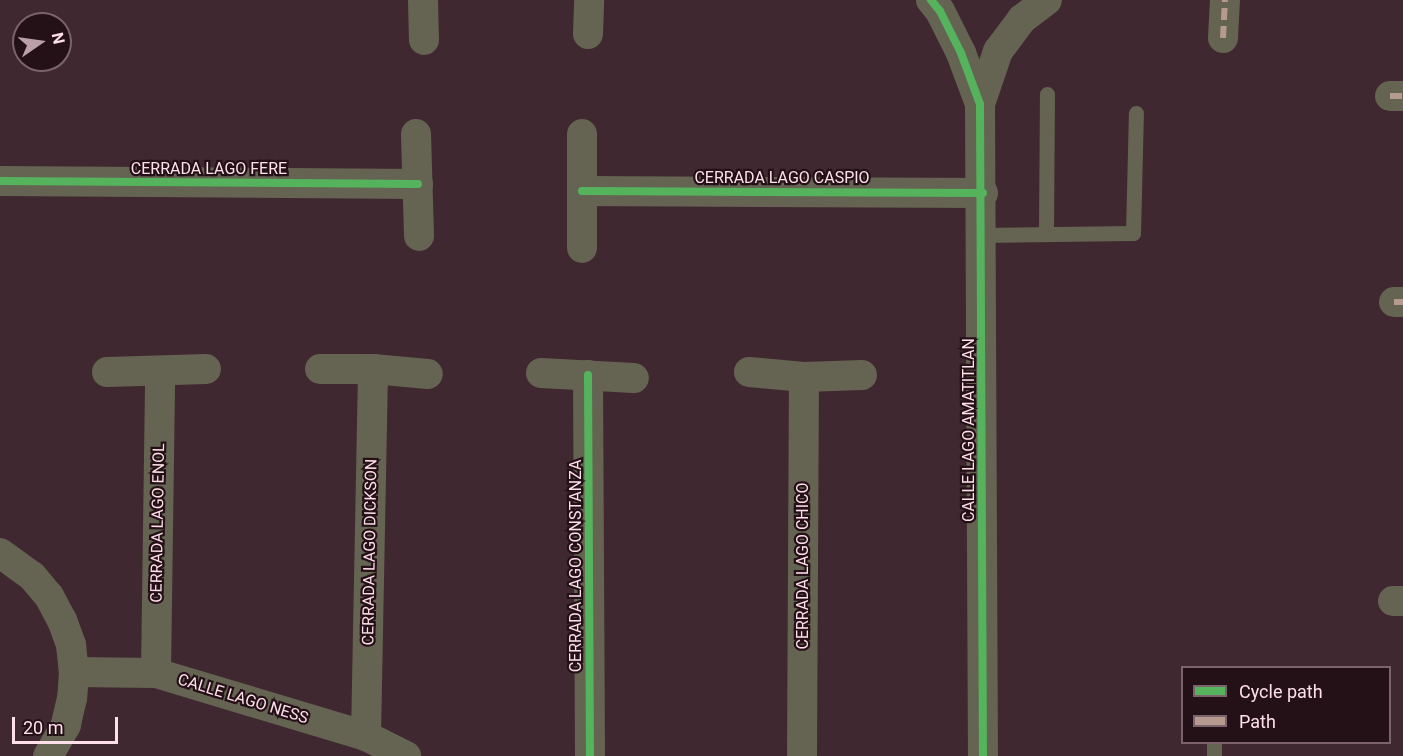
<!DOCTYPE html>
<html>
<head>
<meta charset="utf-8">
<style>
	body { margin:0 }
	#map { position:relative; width:1403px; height:756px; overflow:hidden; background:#402831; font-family:Roboto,sans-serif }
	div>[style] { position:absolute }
	.lane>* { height:15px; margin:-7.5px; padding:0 7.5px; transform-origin:7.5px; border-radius:7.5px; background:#656452 }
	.street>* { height:30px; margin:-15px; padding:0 15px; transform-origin:15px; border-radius:15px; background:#656452 }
	.quiet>* { height:6px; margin-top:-3px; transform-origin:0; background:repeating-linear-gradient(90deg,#b69a8f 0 12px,transparent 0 18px) }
	.cycleway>* { height:8px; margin:-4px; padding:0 4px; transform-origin:4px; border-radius:4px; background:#56b35d }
	span { translate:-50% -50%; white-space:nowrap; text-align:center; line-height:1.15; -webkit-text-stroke:4.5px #241017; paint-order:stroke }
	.street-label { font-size:16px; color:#ffe0ea }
	.legend { position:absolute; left:1181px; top:666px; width:210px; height:78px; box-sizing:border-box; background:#241017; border:2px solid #7c636b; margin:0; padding:8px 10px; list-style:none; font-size:18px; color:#ffe0ea }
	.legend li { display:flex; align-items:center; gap:12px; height:30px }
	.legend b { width:30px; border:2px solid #7c636b }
	.north { position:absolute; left:12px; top:12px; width:60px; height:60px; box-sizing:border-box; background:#241017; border:2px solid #7c636b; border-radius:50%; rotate:77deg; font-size:16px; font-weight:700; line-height:24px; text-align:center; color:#ffe0ea }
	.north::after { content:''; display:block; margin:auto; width:21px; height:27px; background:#bca0a9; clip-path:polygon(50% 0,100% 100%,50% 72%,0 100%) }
	.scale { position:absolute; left:12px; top:717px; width:106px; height:27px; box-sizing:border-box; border:3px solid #ffe0ea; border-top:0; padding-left:8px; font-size:18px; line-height:21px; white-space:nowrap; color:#ffe0ea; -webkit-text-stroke:4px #241017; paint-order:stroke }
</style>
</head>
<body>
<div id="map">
	<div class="lane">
		<i style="left:1046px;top:233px;width:139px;rotate:-89.6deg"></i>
		<i style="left:983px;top:235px;width:150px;rotate:-0.8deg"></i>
		<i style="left:1133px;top:233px;width:120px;rotate:-88.6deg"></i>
		<i style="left:1214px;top:756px;width:14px;rotate:-90deg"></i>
	</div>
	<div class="street">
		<i style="left:423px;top:0;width:40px;rotate:88.6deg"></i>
		<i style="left:931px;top:0;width:14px;rotate:51deg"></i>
		<i style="left:940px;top:11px;width:47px;rotate:63.4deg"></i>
		<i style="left:961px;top:53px;width:54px;rotate:69.6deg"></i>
		<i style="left:980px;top:104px;width:652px;rotate:89.74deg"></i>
		<i style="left:588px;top:34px;width:34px;rotate:-88deg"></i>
		<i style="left:1223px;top:38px;width:38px;rotate:-87deg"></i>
		<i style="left:1390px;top:96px;width:13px"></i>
		<i style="left:980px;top:104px;width:56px;rotate:-71.2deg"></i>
		<i style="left:998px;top:51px;width:40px;rotate:-53deg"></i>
		<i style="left:1022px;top:19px;width:31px;rotate:-37deg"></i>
		<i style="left:416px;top:134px;width:102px;rotate:88.3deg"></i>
		<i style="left:0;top:181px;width:418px;rotate:0.4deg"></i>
		<i style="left:582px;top:191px;width:401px;rotate:0.3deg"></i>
		<i style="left:582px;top:248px;width:114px;rotate:-90deg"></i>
		<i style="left:1394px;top:302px;width:9px"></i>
		<i style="left:320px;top:369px;width:53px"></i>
		<i style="left:373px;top:369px;width:55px;rotate:5.2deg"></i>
		<i style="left:107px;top:372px;width:99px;rotate:-1.7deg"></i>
		<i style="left:749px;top:372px;width:55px;rotate:5.2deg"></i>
		<i style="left:804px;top:377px;width:58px;rotate:-2deg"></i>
		<i style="left:541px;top:373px;width:93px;rotate:3.1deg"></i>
		<i style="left:588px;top:375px;width:381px;rotate:89.7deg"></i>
		<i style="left:0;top:553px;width:39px;rotate:36deg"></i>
		<i style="left:32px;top:576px;width:26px;rotate:50deg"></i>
		<i style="left:49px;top:596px;width:27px;rotate:62deg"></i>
		<i style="left:62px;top:620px;width:27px;rotate:70deg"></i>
		<i style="left:71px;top:645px;width:27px;rotate:84deg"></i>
		<i style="left:74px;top:672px;width:26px;rotate:94deg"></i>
		<i style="left:72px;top:698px;width:28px;rotate:103deg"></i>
		<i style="left:66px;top:725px;width:36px;rotate:120deg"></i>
		<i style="left:1393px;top:601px;width:10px"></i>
		<i style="left:74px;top:672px;width:82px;rotate:0.7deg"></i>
		<i style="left:156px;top:673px;width:219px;rotate:16.7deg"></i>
		<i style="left:366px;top:736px;width:45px;rotate:26.6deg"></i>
		<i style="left:156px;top:673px;width:301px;rotate:-89.2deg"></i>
		<i style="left:366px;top:736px;width:367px;rotate:-88.9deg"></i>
		<i style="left:802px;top:756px;width:379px;rotate:-89.7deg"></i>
	</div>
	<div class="quiet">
		<i style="left:1223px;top:38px;width:38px;rotate:-87deg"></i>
		<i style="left:1390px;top:96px;width:13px"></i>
		<i style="left:1394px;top:302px;width:9px"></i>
	</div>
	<div class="cycleway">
		<i style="left:931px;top:0;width:14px;rotate:51deg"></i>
		<i style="left:940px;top:11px;width:47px;rotate:63.4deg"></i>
		<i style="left:961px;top:53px;width:54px;rotate:69.6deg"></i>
		<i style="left:980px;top:104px;width:652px;rotate:89.74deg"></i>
		<i style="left:0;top:181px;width:418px;rotate:0.4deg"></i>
		<i style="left:582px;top:191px;width:401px;rotate:0.3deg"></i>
		<i style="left:588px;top:375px;width:381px;rotate:89.7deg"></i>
	</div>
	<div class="street-label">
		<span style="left:209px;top:169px">CERRADA LAGO FERE</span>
		<span style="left:782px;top:178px">CERRADA LAGO CASPIO</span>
		<span style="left:969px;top:430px;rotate:-90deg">CALLE LAGO AMATITLAN</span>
		<span style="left:158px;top:523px;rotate:-89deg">CERRADA LAGO ENOL</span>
		<span style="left:370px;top:552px;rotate:-89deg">CERRADA LAGO DICKSON</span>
		<span style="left:576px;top:566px;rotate:-90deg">CERRADA LAGO CONSTANZA</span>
		<span style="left:803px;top:566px;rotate:-90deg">CERRADA LAGO CHICO</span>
		<span style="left:243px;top:699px;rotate:17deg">CALLE LAGO NESS</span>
	</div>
	<ul class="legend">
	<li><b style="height:8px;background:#56b35d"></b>Cycle path</li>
	<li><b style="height:8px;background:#b69a8f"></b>Path</li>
	</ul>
	<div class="north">N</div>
	<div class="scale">20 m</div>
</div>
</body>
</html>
